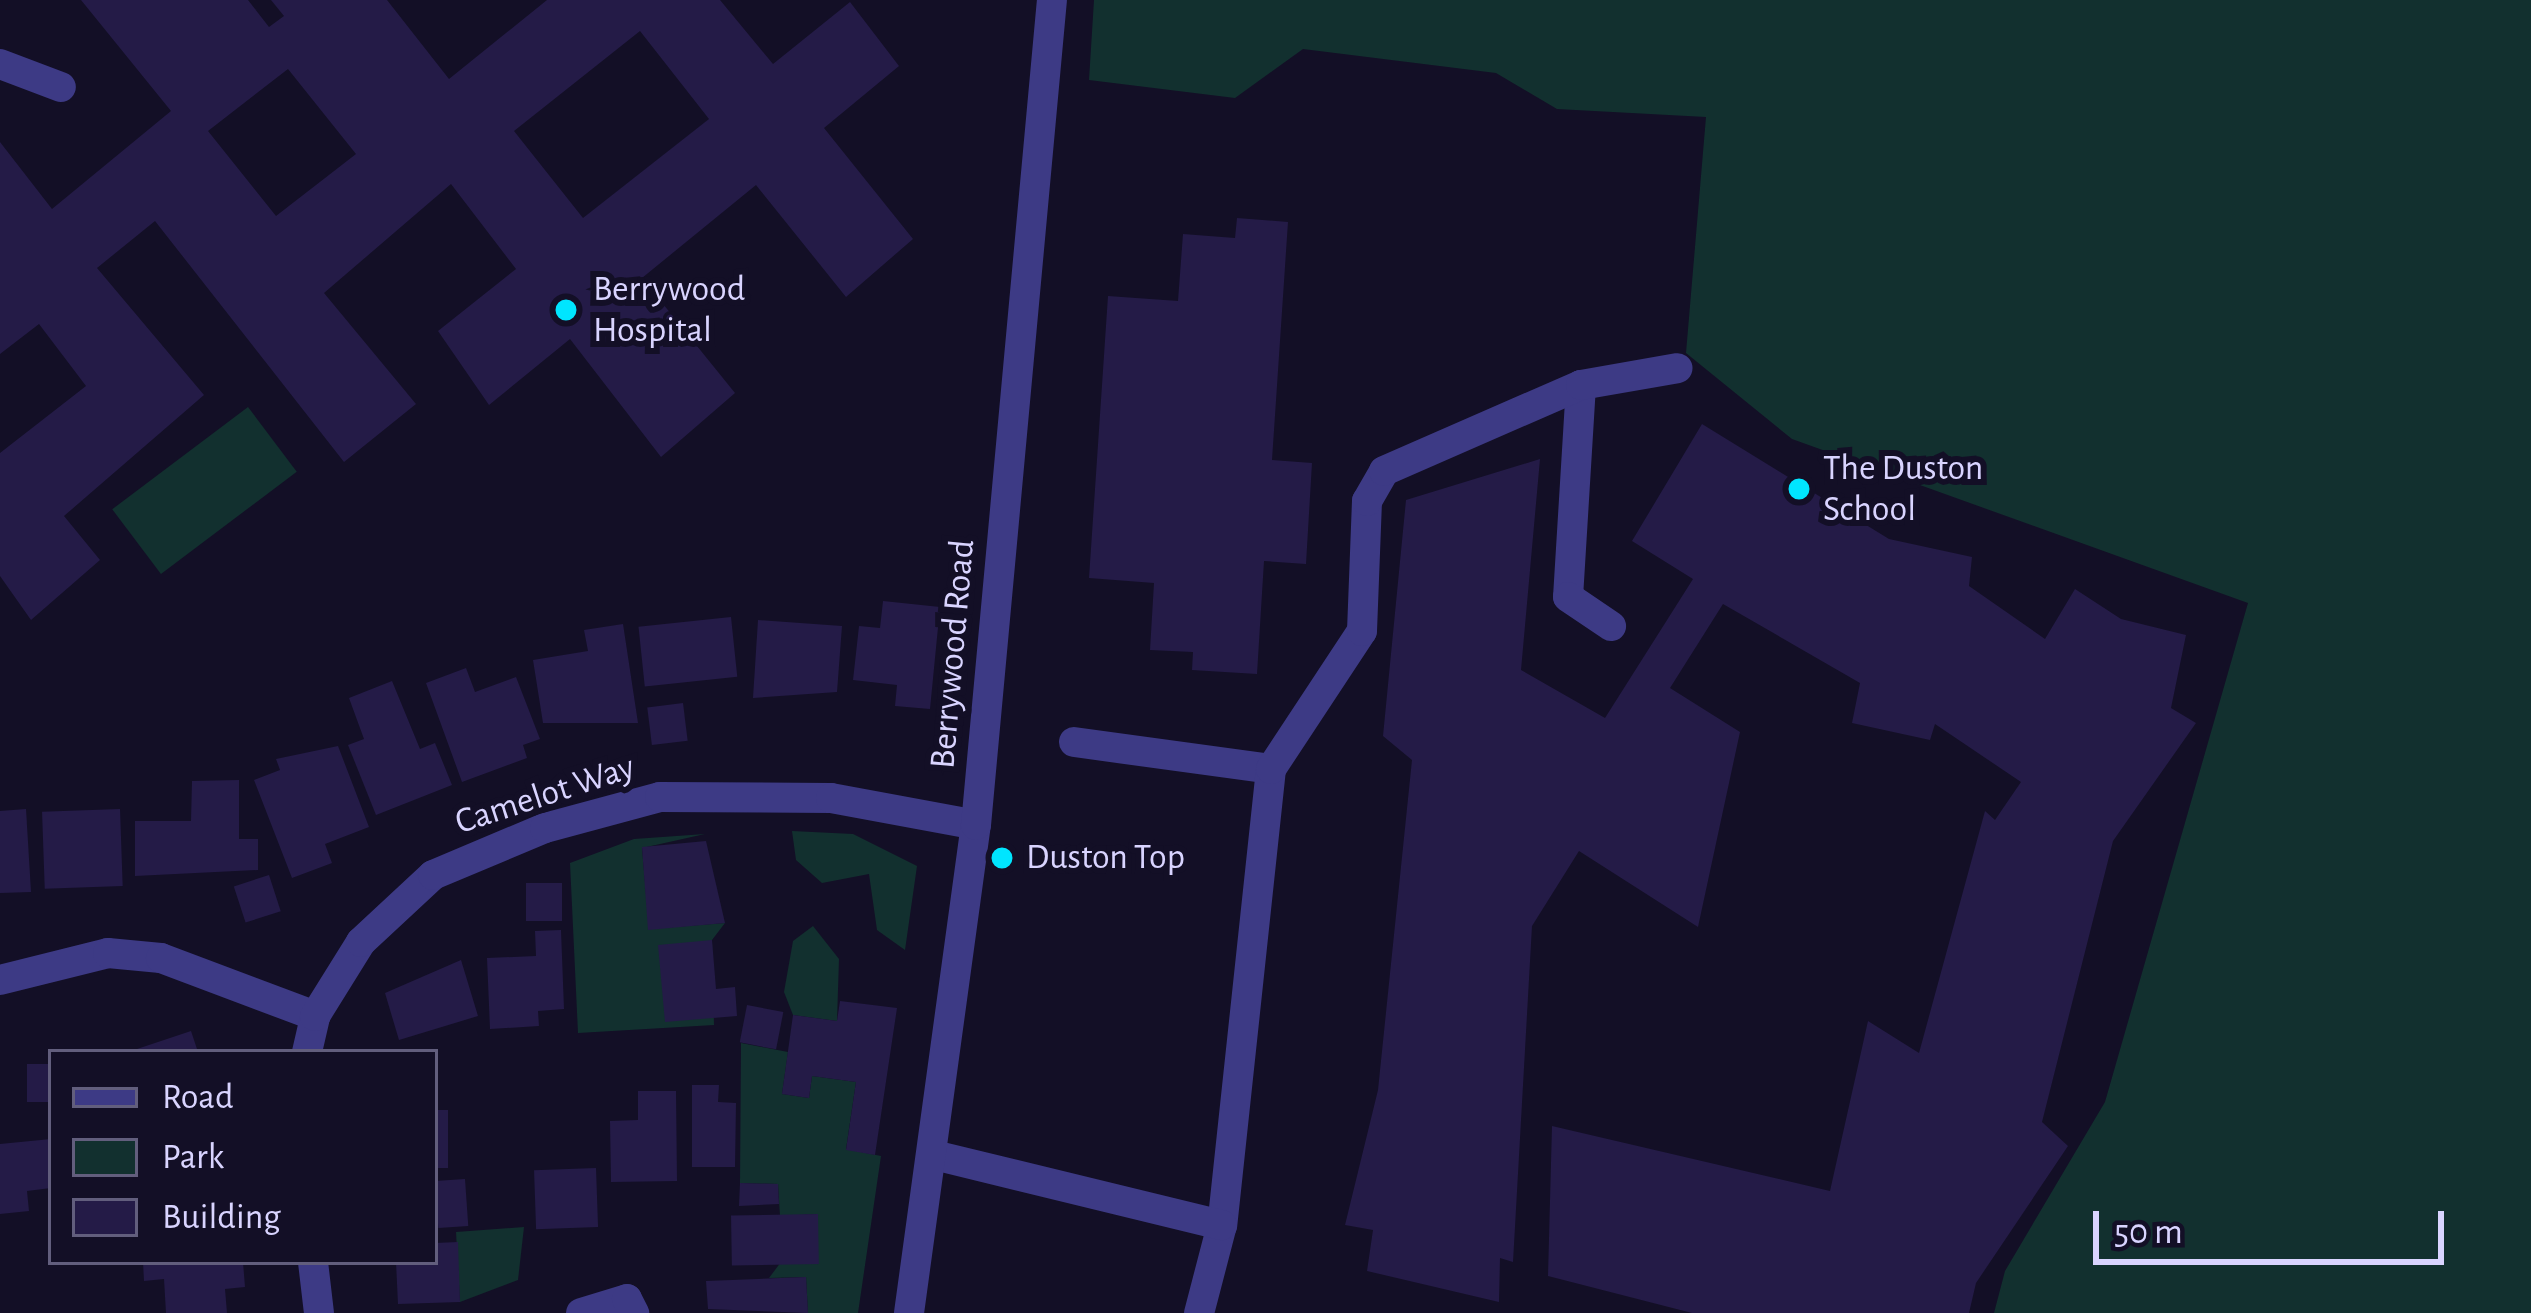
<!DOCTYPE html>
<html>
<head>
<meta charset="utf-8">
<style>
	body { margin:0 }
	#map { position:relative; width:2531px; height:1313px; overflow:hidden; background:#130f26; font-family:"Alegreya Sans",sans-serif }
	div>[style] { position:absolute }
	.green>* { inset:0; background:#12302f; transform-origin:0 0 }
	.building>* { inset:0; background:#241b47; transform-origin:0 0 }
	.minor>* { height:30px; margin:-15px; padding:0 15px; transform-origin:15px; border-radius:15px; background:#3d3a85 }
	.dots>* { width:33px; height:33px; translate:-50% -50%; box-sizing:border-box; border:6px solid #130f26; border-radius:50% }
	span { translate:-50% -50%; white-space:nowrap; text-align:center; line-height:1.15; -webkit-text-stroke:12px #130f26; paint-order:stroke }
	.poi-label { font-size:36px; color:#d9d4ff }
	.left { translate:0 -50%; text-align:left }
	.street-label { font-size:36px; color:#d9d4ff }
	.legend { position:absolute; left:48px; top:1049px; width:390px; height:216px; box-sizing:border-box; background:#130f26; border:3px solid #625e7d; margin:0; padding:15px 21px; list-style:none; font-size:36px; color:#d9d4ff }
	.legend li { display:flex; align-items:center; gap:24px; height:60px }
	.legend b { width:60px; border:3px solid #625e7d }
	.scale { position:absolute; left:2093px; top:1211px; width:351px; height:54px; box-sizing:border-box; border:6px solid #d9d4ff; border-top:0; padding-left:15px; font-size:36px; line-height:42px; white-space:nowrap; color:#d9d4ff; -webkit-text-stroke:9px #130f26; paint-order:stroke }
</style>
</head>
<body>
<div id="map">
	<div class="green">
		<i style="clip-path:polygon(1094px 0,2531px 0,2531px 1313px,1994px 1313px,2005px 1271px,2105px 1102px,2248px 603px,1792px 439px,1686px 353px,1706px 117px,1557px 109px,1496px 73px,1303px 49px,1235px 98px,1089px 80px)"></i>
		<i style="left:248px;top:407px;width:81px;height:170px;rotate:53deg"></i>
		<i style="clip-path:polygon(792px 831px,853px 834px,917px 866px,905px 950px,877px 930px,869px 874px,822px 883px,796px 860px)"></i>
		<i style="clip-path:polygon(705px 834px,642px 848px,649px 929px,725px 923px,712px 940px,714px 1025px,578px 1033px,570px 863px,634px 839px)"></i>
		<i style="clip-path:polygon(813px 926px,839px 959px,837px 1021px,793px 1015px,784px 992px,793px 941px)"></i>
		<i style="clip-path:polygon(741px 1043px,788px 1052px,782px 1094px,809px 1098px,812px 1076px,856px 1082px,846px 1149px,881px 1156px,858px 1313px,808px 1313px,806px 1277px,769px 1278px,817px 1214px,780px 1216px,778px 1184px,740px 1183px)"></i>
		<i style="clip-path:polygon(524px 1227px,518px 1280px,460px 1302px,456px 1232px)"></i>
	</div>
	<div class="building">
		<i style="clip-path:polygon(evenodd,81px 0,248px 0,269px 27px,284px 16px,271px 0,387px 0,449px 79px,547px 0,720px 0,773px 64px,850px 2px,899px 66px,824px 128px,913px 239px,846px 297px,756px 185px,642px 278px,735px 393px,661px 457px,570px 339px,489px 405px,438px 331px,516px 269px,451px 184px,324px 293px,416px 404px,344px 462px,155px 221px,97px 268px,204px 395px,64px 516px,100px 560px,31px 620px,0 576px,0 453px,86px 386px,39px 324px,0 354px,0 142px,52px 209px,171px 111px,81px 0,640px 31px,709px 119px,583px 218px,514px 131px,640px 31px,81px 0,288px 69px,356px 154px,276px 216px,208px 131px,288px 69px)"></i>
		<i style="clip-path:polygon(1237px 218px,1288px 222px,1272px 460px,1312px 463px,1306px 564px,1264px 561px,1257px 674px,1192px 670px,1193px 652px,1150px 650px,1154px 583px,1089px 578px,1108px 296px,1178px 301px,1183px 234px,1235px 238px)"></i>
		<i style="clip-path:polygon(1702px 424px,1889px 539px,1972px 557px,1969px 586px,2045px 639px,2075px 589px,2121px 619px,2186px 635px,2171px 708px,2196px 723px,2113px 841px,2042px 1122px,2068px 1146px,1976px 1283px,1969px 1313px,1692px 1313px,1548px 1276px,1552px 1126px,1830px 1191px,1868px 1021px,1919px 1053px,1985px 811px,1995px 820px,2021px 782px,1935px 724px,1930px 740px,1852px 723px,1860px 683px,1723px 604px,1670px 688px,1740px 732px,1698px 927px,1579px 851px,1532px 926px,1513px 1262px,1500px 1258px,1499px 1302px,1367px 1271px,1373px 1230px,1345px 1225px,1378px 1090px,1412px 760px,1383px 736px,1406px 500px,1540px 459px,1521px 670px,1605px 718px,1693px 579px,1632px 541px)"></i>
		<i style="clip-path:polygon(883px 601px,940px 607px,930px 709px,895px 706px,897px 685px,853px 680px,859px 626px,880px 628px)"></i>
		<i style="left:731px;top:617px;width:60px;height:93px;rotate:84deg"></i>
		<i style="clip-path:polygon(758px 620px,842px 626px,837px 692px,753px 698px)"></i>
		<i style="clip-path:polygon(623px 624px,638px 723px,543px 723px,533px 660px,588px 651px,584px 630px)"></i>
		<i style="clip-path:polygon(466px 668px,475px 692px,516px 677px,540px 739px,523px 745px,527px 758px,462px 782px,426px 683px)"></i>
		<i style="clip-path:polygon(392px 681px,420px 749px,435px 743px,452px 785px,376px 815px,348px 745px,364px 739px,349px 698px)"></i>
		<i style="left:683px;top:703px;width:38px;height:36px;rotate:83deg"></i>
		<i style="clip-path:polygon(338px 746px,369px 827px,325px 844px,332px 863px,292px 878px,254px 780px,280px 770px,276px 759px)"></i>
		<i style="clip-path:polygon(239px 780px,239px 839px,258px 839px,258px 870px,135px 876px,135px 821px,191px 821px,192px 781px)"></i>
		<i style="clip-path:polygon(26px 809px,31px 892px,0 893px,0 811px)"></i>
		<i style="left:120px;top:809px;width:77px;height:78px;rotate:88deg"></i>
		<i style="clip-path:polygon(706px 841px,725px 923px,648px 930px,642px 847px)"></i>
		<i style="left:269px;top:875px;width:38px;height:37px;rotate:72deg"></i>
		<i style="left:526px;top:883px;width:36px;height:38px"></i>
		<i style="clip-path:polygon(561px 930px,564px 1009px,538px 1011px,539px 1026px,490px 1029px,487px 958px,536px 956px,535px 931px)"></i>
		<i style="clip-path:polygon(712px 940px,716px 989px,735px 987px,737px 1016px,665px 1022px,658px 945px)"></i>
		<i style="clip-path:polygon(461px 960px,478px 1016px,399px 1040px,385px 993px)"></i>
		<i style="clip-path:polygon(840px 1001px,897px 1008px,875px 1155px,846px 1150px,856px 1082px,812px 1076px,809px 1098px,782px 1094px,793px 1015px,837px 1021px)"></i>
		<i style="left:747px;top:1005px;width:37px;height:38px;rotate:11deg"></i>
		<i style="clip-path:polygon(191px 1031px,198px 1052px,131px 1052px,131px 1051px)"></i>
		<i style="left:51px;top:1064px;width:38px;height:24px;rotate:90deg"></i>
		<i style="clip-path:polygon(692px 1085px,719px 1085px,718px 1102px,736px 1103px,735px 1167px,692px 1167px)"></i>
		<i style="clip-path:polygon(638px 1091px,676px 1091px,677px 1181px,611px 1182px,610px 1121px,638px 1120px)"></i>
		<i style="left:435px;top:1110px;width:13px;height:58px"></i>
		<i style="clip-path:polygon(51px 1139px,51px 1188px,27px 1191px,29px 1211px,0 1214px,0 1144px)"></i>
		<i style="left:596px;top:1168px;width:59px;height:62px;rotate:88deg"></i>
		<i style="left:465px;top:1179px;width:47px;height:30px;rotate:86deg"></i>
		<i style="clip-path:polygon(740px 1183px,778px 1184px,779px 1204px,739px 1206px)"></i>
		<i style="left:818px;top:1214px;width:50px;height:87px;rotate:89deg"></i>
		<i style="clip-path:polygon(458px 1242px,460px 1302px,398px 1304px,396px 1262px,435px 1262px,435px 1243px)"></i>
		<i style="clip-path:polygon(143px 1262px,243px 1262px,245px 1287px,225px 1289px,227px 1313px,166px 1313px,164px 1279px,144px 1281px)"></i>
		<i style="clip-path:polygon(806px 1277px,808px 1313px,708px 1309px,706px 1281px)"></i>
	</div>
	<div class="minor">
		<i style="left:0;top:64px;width:65px;rotate:20.7deg"></i>
		<i style="left:1581px;top:385px;width:212px;rotate:93.5deg"></i>
		<i style="left:1568px;top:597px;width:52px;rotate:34deg"></i>
		<i style="left:1074px;top:742px;width:199px;rotate:7.8deg"></i>
		<i style="left:1271px;top:769px;width:459px;rotate:96.1deg"></i>
		<i style="left:1222px;top:1225px;width:91px;rotate:104.6deg"></i>
		<i style="left:1271px;top:769px;width:165px;rotate:-56.6deg"></i>
		<i style="left:1362px;top:631px;width:130px;rotate:-87.8deg"></i>
		<i style="left:1367px;top:501px;width:34px;rotate:-60deg"></i>
		<i style="left:1384px;top:471px;width:215px;rotate:-23.6deg"></i>
		<i style="left:1581px;top:385px;width:98px;rotate:-9.9deg"></i>
		<i style="left:0;top:980px;width:111px;rotate:-14deg"></i>
		<i style="left:108px;top:953px;width:53px;rotate:5.4deg"></i>
		<i style="left:161px;top:958px;width:165px;rotate:20.6deg"></i>
		<i style="left:307px;top:1052px;width:37px;rotate:-77deg"></i>
		<i style="left:315px;top:1016px;width:87px;rotate:-58.1deg"></i>
		<i style="left:361px;top:942px;width:98px;rotate:-42.9deg"></i>
		<i style="left:433px;top:875px;width:121px;rotate:-22.8deg"></i>
		<i style="left:545px;top:828px;width:119px;rotate:-15.1deg"></i>
		<i style="left:660px;top:797px;width:171px;rotate:0.3deg"></i>
		<i style="left:831px;top:798px;width:147px;rotate:10.5deg"></i>
		<i style="left:938px;top:1156px;width:292px;rotate:13.7deg"></i>
		<i style="left:313px;top:1262px;width:51px;rotate:83.3deg"></i>
		<i style="left:581px;top:1313px;width:48px;rotate:-16.9deg"></i>
		<i style="left:627px;top:1299px;width:16px;rotate:63deg"></i>
		<i style="left:909px;top:1313px;width:493px;rotate:-82.2deg"></i>
		<i style="left:976px;top:825px;width:828px;rotate:-84.74deg"></i>
	</div>
	<div class="dots">
		<i style="left:566px;top:310px;background:#00e5ff"></i>
		<i style="left:1799px;top:489px;background:#00e5ff"></i>
		<i style="left:1002px;top:858px;background:#00e5ff"></i>
	</div>
	<div class="poi-label">
		<span class="left" style="left:593px;top:310px">Berrywood<br>Hospital</span>
		<span class="left" style="left:1823px;top:489px">The Duston<br>School</span>
		<span class="left" style="left:1026px;top:858px">Duston Top</span>
	</div>
	<div class="street-label">
		<span style="left:953px;top:654px;rotate:-85deg">Berrywood Road</span>
		<span style="left:545px;top:795px;rotate:-18deg">Camelot Way</span>
	</div>
	<ul class="legend">
	<li><b style="height:15px;background:#3d3a85"></b>Road</li>
	<li><b style="height:33px;background:#12302f"></b>Park</li>
	<li><b style="height:33px;background:#241b47"></b>Building</li>
	</ul>
	<div class="scale">50 m</div>
</div>
</body>
</html>
